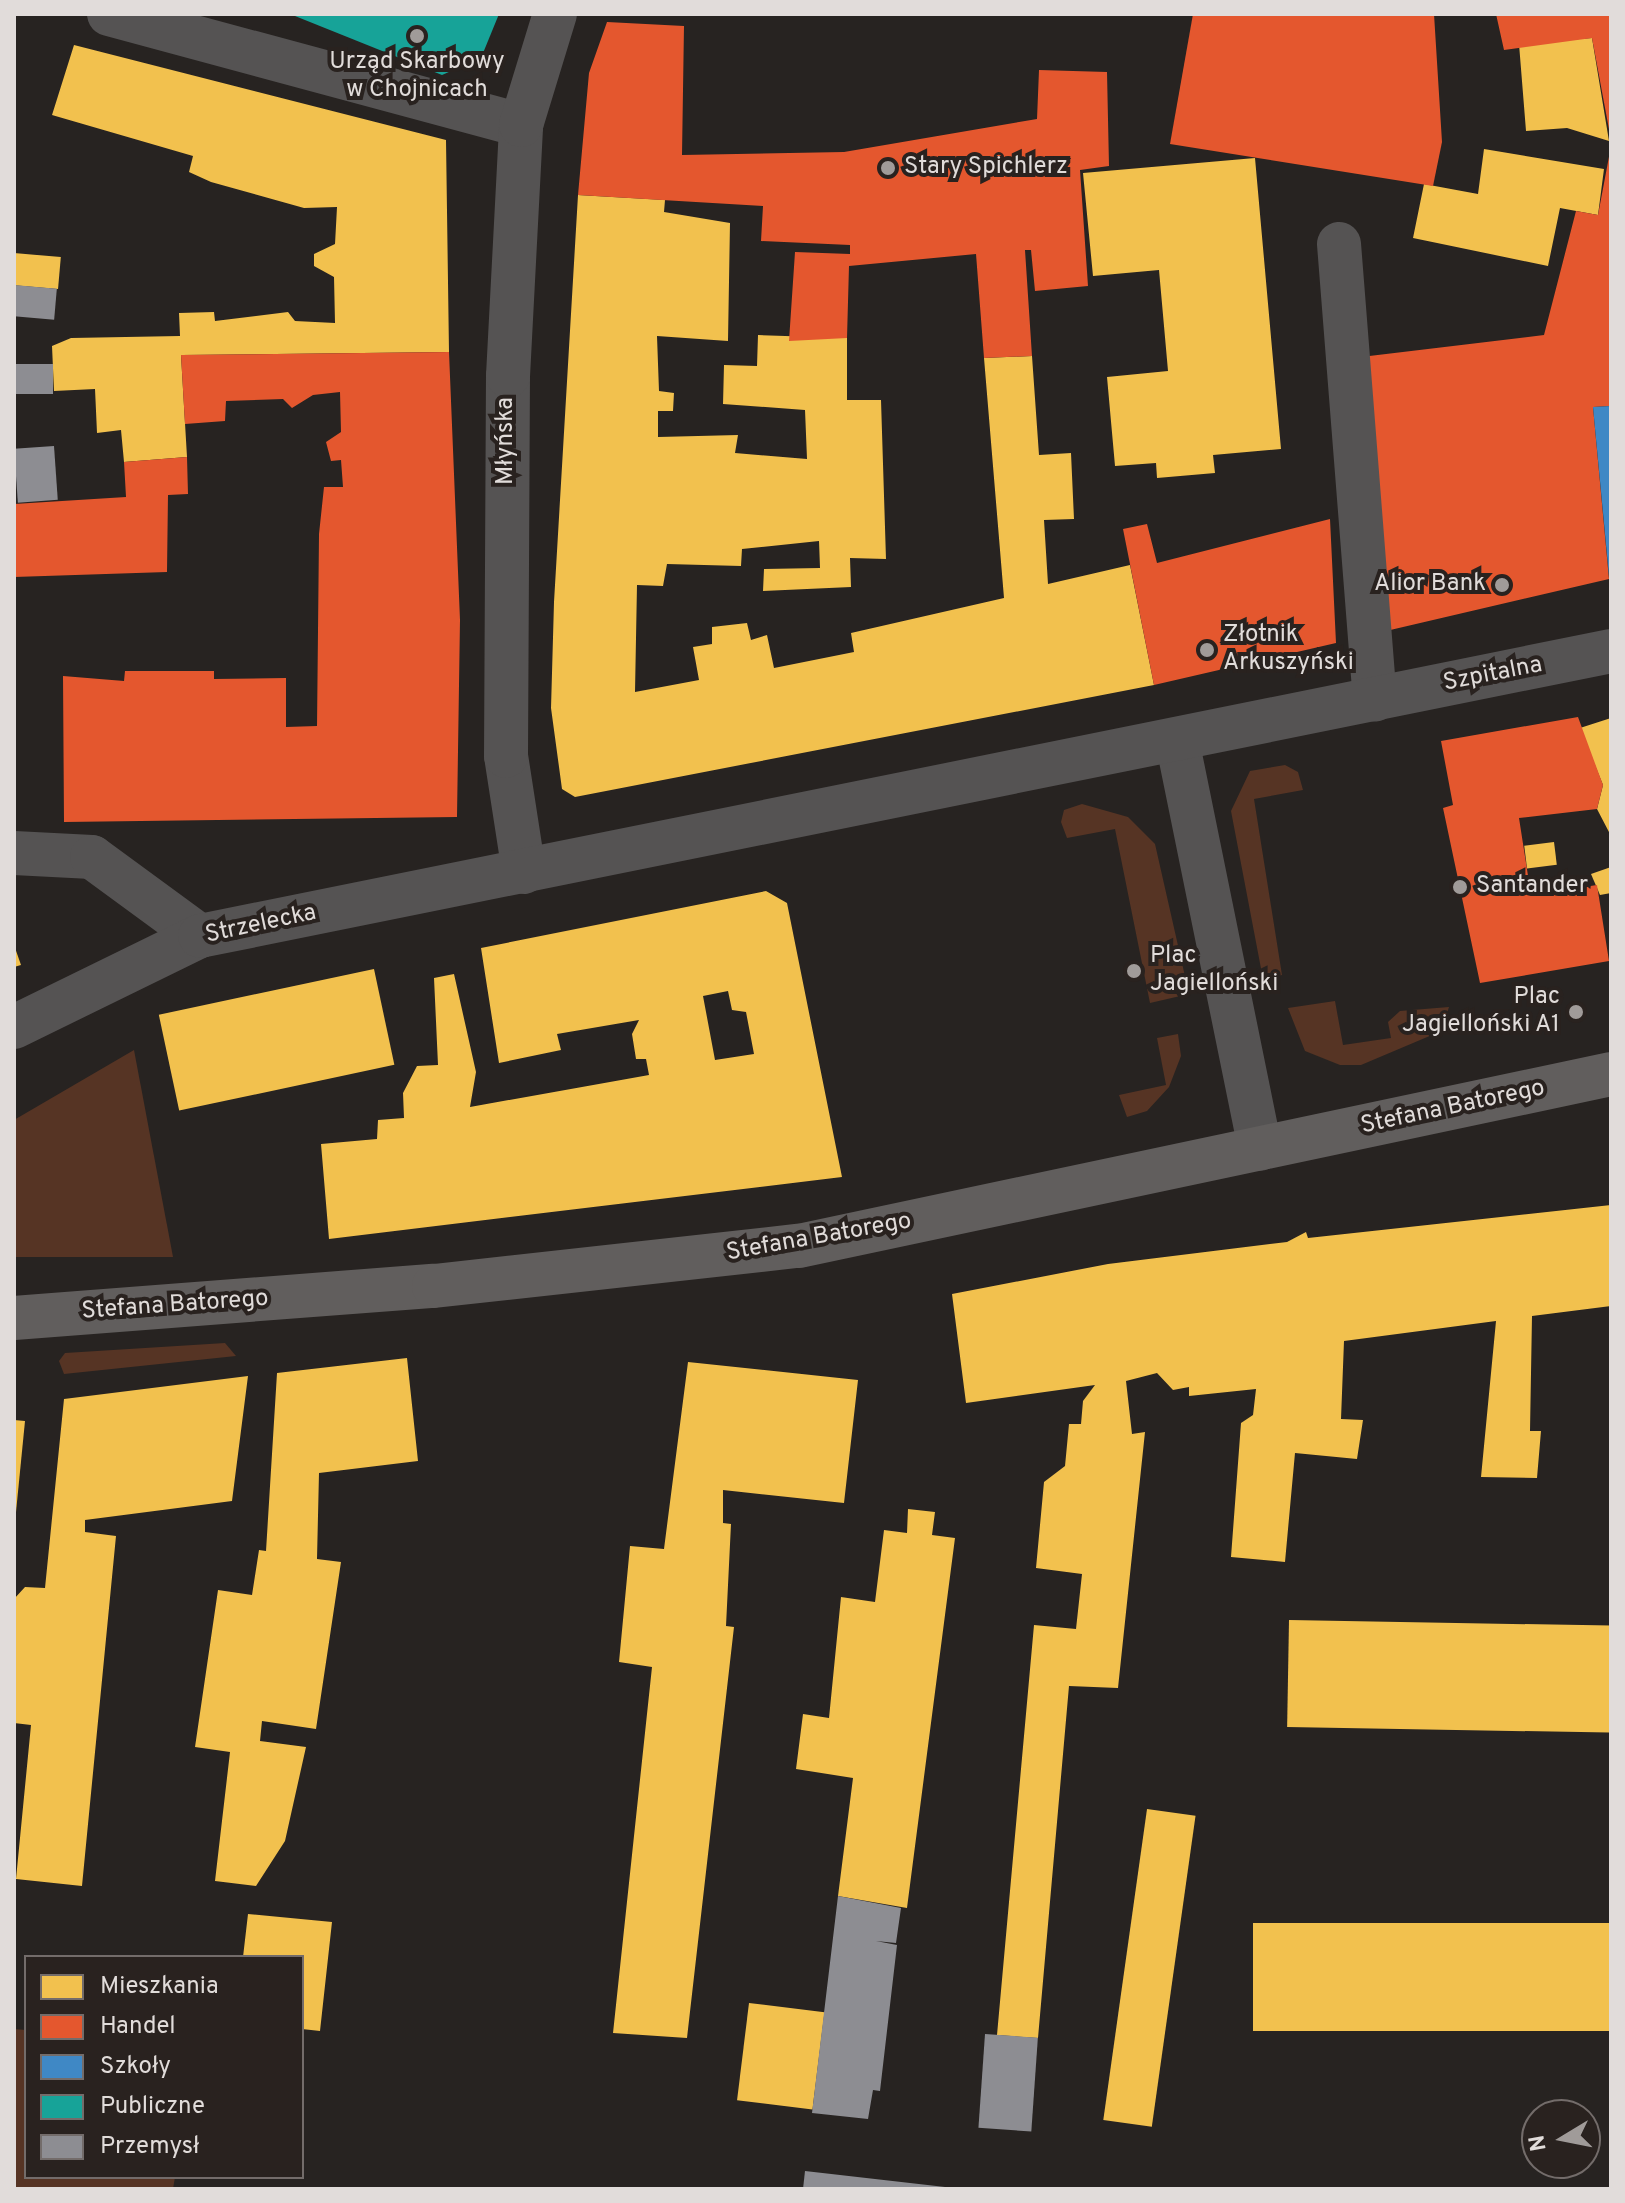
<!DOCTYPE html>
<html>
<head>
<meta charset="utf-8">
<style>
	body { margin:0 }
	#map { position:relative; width:1625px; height:2203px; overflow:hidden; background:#272321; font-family:Overpass,sans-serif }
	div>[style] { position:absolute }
	.green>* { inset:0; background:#563424 }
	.homes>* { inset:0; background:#f2c14e; transform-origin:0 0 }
	.shops>* { inset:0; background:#e4572e }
	.schools>* { inset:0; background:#3f88c5 }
	.public>* { inset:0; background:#17a398 }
	.industry>* { inset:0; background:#8d8d92; transform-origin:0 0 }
	.street>* { height:44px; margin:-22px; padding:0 22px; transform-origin:22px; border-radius:22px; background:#555353 }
	.secondary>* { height:44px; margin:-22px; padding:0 22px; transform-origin:22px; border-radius:22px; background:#615e5d }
	.dots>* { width:22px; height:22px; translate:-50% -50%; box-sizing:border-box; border:4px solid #29221f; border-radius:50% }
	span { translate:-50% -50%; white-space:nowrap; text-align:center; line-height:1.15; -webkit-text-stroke:8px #29221f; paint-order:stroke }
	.poi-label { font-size:24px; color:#e1dcda }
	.left { translate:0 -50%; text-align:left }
	.right { translate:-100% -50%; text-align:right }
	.street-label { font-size:24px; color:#e1dcda }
	.frame { position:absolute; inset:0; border:16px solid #e1dcda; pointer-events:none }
	.legend { position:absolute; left:24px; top:1955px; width:280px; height:224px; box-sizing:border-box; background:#29221f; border:2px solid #736c6a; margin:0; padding:10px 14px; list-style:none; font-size:24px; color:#e1dcda }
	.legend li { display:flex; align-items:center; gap:16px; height:40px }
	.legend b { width:40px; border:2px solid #736c6a }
	.north { position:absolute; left:1521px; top:2099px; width:80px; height:80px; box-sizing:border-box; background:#29221f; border:2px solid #736c6a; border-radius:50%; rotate:260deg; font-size:22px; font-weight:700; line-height:32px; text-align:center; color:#e1dcda }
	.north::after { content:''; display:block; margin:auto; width:28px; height:36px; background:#a09b99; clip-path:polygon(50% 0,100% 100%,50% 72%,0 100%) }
</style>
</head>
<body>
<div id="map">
	<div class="green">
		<i style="clip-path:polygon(1285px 765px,1298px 772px,1303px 790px,1254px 799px,1282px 975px,1263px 979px,1231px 811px,1250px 771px)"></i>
		<i style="clip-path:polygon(1082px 804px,1128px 817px,1155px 844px,1189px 994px,1150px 1003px,1115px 829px,1067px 838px,1061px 822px,1064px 810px)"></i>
		<i style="clip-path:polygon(1335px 1001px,1343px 1045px,1391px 1038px,1388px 1022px,1400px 1011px,1449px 1007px,1442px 1029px,1432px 1035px,1361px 1065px,1340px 1065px,1305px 1051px,1288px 1008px)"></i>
		<i style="clip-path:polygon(1178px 1034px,1181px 1056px,1169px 1087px,1147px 1111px,1127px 1117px,1119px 1095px,1166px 1085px,1157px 1038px)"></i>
		<i style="clip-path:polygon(134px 1050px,173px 1257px,14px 1257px,14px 1120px)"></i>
		<i style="clip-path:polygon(225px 1343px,236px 1356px,64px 1374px,59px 1361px,65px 1353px)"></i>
		<i style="clip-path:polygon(14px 2029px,26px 2030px,26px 2177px,175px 2177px,173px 2189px,14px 2189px)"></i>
	</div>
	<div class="homes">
		<i style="clip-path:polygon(1592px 38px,1609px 141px,1567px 128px,1526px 131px,1519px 44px)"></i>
		<i style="clip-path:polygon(74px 45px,446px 140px,449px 352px,181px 355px,187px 457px,124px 462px,121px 430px,97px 433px,95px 389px,54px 391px,52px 346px,71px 338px,180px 336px,179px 313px,214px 312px,215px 321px,288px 312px,295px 321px,335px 323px,334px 277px,314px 266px,314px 254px,335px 244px,337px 207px,304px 208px,211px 182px,189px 172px,193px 156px,52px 115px)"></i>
		<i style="clip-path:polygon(1484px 149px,1604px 169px,1598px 215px,1560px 208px,1548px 266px,1413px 238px,1424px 184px,1478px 194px)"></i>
		<i style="clip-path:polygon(1255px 158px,1281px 449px,1213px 455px,1215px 473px,1157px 478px,1156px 463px,1115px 466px,1107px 377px,1168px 371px,1159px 270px,1093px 276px,1083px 173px)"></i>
		<i style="clip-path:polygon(578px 195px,665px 200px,664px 212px,730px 223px,728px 341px,657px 336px,659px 391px,674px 393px,673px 411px,658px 411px,658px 437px,738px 435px,735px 453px,807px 459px,805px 410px,723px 404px,724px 365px,757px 366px,758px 335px,847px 338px,847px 400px,881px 400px,886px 559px,850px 558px,851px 587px,763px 591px,764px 569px,820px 568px,819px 541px,742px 549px,741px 566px,667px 564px,663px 586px,637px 585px,635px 692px,699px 680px,693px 647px,712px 644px,712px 627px,747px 623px,751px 640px,767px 635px,774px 668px,854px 652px,851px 633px,1004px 598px,984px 358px,1032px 356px,1039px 455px,1071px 453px,1074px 519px,1044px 520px,1048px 584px,1130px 565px,1154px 685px,575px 797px,562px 789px,551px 708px,554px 602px)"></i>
		<i style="left:14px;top:253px;width:47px;height:32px;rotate:5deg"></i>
		<i style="clip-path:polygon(1611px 718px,1611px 834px,1610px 834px,1597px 809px,1603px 785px,1580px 728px)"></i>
		<i style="left:1554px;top:842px;width:23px;height:30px;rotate:83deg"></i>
		<i style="clip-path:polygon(1611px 867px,1611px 893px,1600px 895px,1591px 874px)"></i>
		<i style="clip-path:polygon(evenodd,766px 891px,787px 903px,842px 1177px,329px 1239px,321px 1144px,377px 1139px,378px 1120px,404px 1118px,403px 1093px,417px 1066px,438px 1065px,434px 978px,454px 974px,476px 1072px,470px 1107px,649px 1075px,646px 1059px,636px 1059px,632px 1034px,639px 1020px,557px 1034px,561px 1050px,499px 1063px,481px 948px,766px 891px,728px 991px,732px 1010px,746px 1012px,754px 1054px,715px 1060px,703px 996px,728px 991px)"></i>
		<i style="clip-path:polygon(14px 945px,21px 965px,14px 967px)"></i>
		<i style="left:374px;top:969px;width:98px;height:220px;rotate:78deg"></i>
		<i style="clip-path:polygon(1611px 1205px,1611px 1306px,1532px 1316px,1530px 1431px,1541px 1431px,1537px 1478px,1481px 1477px,1496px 1321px,1344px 1341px,1341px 1419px,1363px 1420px,1357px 1459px,1295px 1453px,1285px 1562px,1231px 1557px,1241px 1423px,1253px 1415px,1256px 1389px,1189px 1396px,1189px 1387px,1173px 1390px,1157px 1373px,1126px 1381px,1132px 1434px,1145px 1432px,1118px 1688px,1069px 1686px,1038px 2038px,997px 2035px,1034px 1625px,1076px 1629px,1082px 1574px,1036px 1568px,1044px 1482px,1065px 1466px,1069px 1424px,1081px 1424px,1083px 1401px,1095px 1385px,966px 1403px,952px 1294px,1108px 1264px,1287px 1242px,1306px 1232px,1308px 1238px)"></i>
		<i style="clip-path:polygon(407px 1358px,418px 1461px,319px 1473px,317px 1559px,341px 1562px,316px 1729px,262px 1721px,260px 1741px,306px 1747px,285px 1841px,256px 1886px,215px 1881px,230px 1752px,195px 1747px,218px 1590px,252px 1595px,259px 1550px,266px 1551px,277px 1373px)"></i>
		<i style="clip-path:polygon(688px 1362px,858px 1380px,844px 1503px,723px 1490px,723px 1523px,731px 1524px,726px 1626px,734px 1627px,687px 2038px,613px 2033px,652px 1667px,619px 1662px,630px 1546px,664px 1549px)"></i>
		<i style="clip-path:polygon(248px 1376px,232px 1501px,85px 1520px,85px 1532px,116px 1536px,82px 1886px,16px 1879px,31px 1725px,14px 1723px,14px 1599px,25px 1587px,45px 1588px,64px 1399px)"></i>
		<i style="clip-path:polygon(14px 1420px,25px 1421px,16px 1512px,14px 1512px)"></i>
		<i style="clip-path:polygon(908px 1509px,935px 1512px,932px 1535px,955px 1538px,907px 1908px,838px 1896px,853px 1778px,796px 1769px,803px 1714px,829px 1718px,841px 1597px,875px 1602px,884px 1530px,907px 1533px)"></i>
		<i style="left:1289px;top:1620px;width:322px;height:107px;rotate:1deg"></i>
		<i style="left:1147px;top:1809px;width:49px;height:314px;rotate:8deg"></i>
		<i style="clip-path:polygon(248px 1914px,332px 1922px,320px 2031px,302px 2029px,302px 1957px,243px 1957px)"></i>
		<i style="left:1253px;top:1923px;width:358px;height:108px"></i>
		<i style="left:749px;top:2003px;width:76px;height:98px;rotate:7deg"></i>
	</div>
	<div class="shops">
		<i style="clip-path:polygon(1193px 14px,1434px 14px,1442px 142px,1433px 186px,1170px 144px)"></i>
		<i style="clip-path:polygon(1496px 14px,1611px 14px,1611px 140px,1592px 38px,1504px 50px)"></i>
		<i style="clip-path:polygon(607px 22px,684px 26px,682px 155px,844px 152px,1037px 119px,1039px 70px,1107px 72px,1109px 166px,1080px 170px,1088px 286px,1035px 291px,1031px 250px,1025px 250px,1032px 356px,984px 358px,976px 254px,849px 266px,847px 338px,789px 341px,795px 252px,850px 254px,850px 245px,761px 241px,763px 206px,578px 195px,589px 73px)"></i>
		<i style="clip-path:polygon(1611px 146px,1611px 406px,1593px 407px,1609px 579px,1386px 631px,1361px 357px,1544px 335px,1576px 211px,1598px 215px)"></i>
		<i style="clip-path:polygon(449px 352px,460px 620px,457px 817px,64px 822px,63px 676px,124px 681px,125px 671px,214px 671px,214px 679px,286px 678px,286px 727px,317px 726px,319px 534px,324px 487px,343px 487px,341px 460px,331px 461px,326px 442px,341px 432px,340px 392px,313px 395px,292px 408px,283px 399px,226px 401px,225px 421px,185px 424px,181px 355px)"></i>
		<i style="clip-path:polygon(187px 457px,188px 494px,168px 495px,167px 572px,14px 577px,14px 504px,126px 497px,124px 462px)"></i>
		<i style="clip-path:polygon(1330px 519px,1336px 643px,1154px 685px,1123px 529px,1147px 524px,1157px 563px)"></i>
		<i style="clip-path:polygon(1578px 717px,1603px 785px,1597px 809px,1519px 818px,1531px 895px,1597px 885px,1609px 961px,1480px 983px,1443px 808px,1453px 805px,1441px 741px)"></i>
	</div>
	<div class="schools">
		<i style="clip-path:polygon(1611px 406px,1611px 576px,1609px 576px,1593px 407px)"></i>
	</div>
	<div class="public">
		<i style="clip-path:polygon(290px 14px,499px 14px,481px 58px,442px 75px)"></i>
	</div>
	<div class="industry">
		<i style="left:14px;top:285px;width:43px;height:31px;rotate:5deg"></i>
		<i style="left:14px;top:364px;width:39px;height:30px"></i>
		<i style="left:54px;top:446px;width:54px;height:40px;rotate:86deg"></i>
		<i style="clip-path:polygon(838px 1896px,901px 1908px,896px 1943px,876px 1941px,897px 1945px,880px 2091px,873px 2090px,868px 2119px,812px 2113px)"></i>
		<i style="left:985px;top:2034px;width:53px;height:94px;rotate:4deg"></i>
		<i style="clip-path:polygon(805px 2171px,945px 2187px,945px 2189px,803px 2189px)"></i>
	</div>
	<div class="street">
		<i style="left:109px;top:14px;width:427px;rotate:15.1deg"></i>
		<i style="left:1339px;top:244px;width:457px;rotate:85.5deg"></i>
		<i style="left:1177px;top:740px;width:417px;rotate:78.5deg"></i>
		<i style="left:14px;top:853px;width:78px;rotate:2.9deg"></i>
		<i style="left:92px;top:857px;width:134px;rotate:36.2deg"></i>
		<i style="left:524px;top:872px;width:117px;rotate:-98.8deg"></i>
		<i style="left:506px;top:756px;width:380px;rotate:-89.7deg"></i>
		<i style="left:508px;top:376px;width:251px;rotate:-87deg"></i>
		<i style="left:521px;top:125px;width:116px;rotate:-73deg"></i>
		<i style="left:14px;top:1027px;width:207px;rotate:-26.1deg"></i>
		<i style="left:200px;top:936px;width:1439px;rotate:-11.42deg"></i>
	</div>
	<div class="secondary">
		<i style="left:14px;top:1318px;width:421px;rotate:-4.4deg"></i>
		<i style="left:434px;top:1286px;width:367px;rotate:-6.3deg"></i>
		<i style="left:799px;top:1246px;width:830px;rotate:-11.96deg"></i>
	</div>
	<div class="dots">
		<i style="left:417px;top:36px;background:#a09b99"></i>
		<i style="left:888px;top:168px;background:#a09b99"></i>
		<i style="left:1502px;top:585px;background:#a09b99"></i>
		<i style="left:1207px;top:650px;background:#a09b99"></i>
		<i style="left:1460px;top:887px;background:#a09b99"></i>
		<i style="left:1134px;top:971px;background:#a09b99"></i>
		<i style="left:1576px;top:1012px;background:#a09b99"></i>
	</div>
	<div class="poi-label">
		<span style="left:417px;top:77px">Urząd Skarbowy<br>w Chojnicach</span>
		<span class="left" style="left:904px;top:168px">Stary Spichlerz</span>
		<span class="right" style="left:1486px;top:585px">Alior Bank</span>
		<span class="left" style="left:1223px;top:650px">Złotnik<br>Arkuszyński</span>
		<span class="left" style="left:1476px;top:887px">Santander</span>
		<span class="left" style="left:1150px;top:971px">Plac<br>Jagielloński</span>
		<span class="right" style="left:1560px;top:1012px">Plac<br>Jagielloński A1</span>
	</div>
	<div class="street-label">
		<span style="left:507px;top:441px;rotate:-90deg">Młyńska</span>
		<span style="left:1493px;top:675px;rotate:-11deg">Szpitalna</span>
		<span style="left:261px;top:925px;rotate:-12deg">Strzelecka</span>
		<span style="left:1453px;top:1108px;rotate:-12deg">Stefana Batorego</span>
		<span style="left:819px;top:1238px;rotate:-10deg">Stefana Batorego</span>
		<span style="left:175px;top:1306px;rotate:-4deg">Stefana Batorego</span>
	</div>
	<div class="frame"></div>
	<ul class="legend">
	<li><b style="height:22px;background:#f2c14e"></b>Mieszkania</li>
	<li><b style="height:22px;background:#e4572e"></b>Handel</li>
	<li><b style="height:22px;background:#3f88c5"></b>Szkoły</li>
	<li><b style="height:22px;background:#17a398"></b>Publiczne</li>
	<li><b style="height:22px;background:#8d8d92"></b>Przemysł</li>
	</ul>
	<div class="north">N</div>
</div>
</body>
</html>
